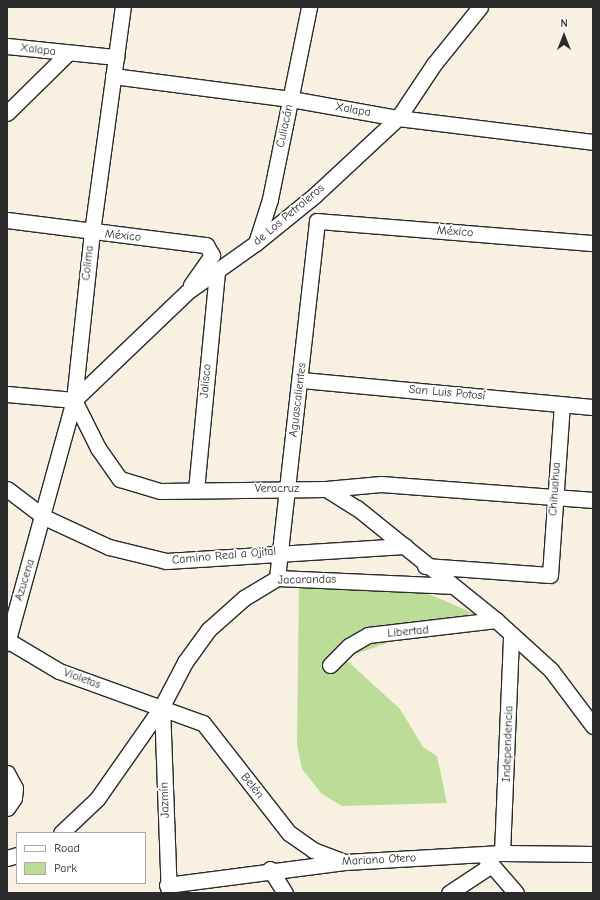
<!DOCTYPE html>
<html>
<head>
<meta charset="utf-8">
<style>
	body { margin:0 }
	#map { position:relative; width:600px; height:900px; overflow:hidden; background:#f8f0e1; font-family:"Comic Neue",sans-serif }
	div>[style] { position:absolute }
	.green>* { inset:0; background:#bbdd97 }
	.roads { filter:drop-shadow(1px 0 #2b2b2b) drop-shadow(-1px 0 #2b2b2b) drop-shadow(0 1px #2b2b2b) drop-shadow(0 -1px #2b2b2b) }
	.minor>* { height:15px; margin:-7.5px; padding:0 7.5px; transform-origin:7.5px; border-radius:7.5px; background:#fff }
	span { translate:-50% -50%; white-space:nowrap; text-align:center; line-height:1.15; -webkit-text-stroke:3.5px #fff; paint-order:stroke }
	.street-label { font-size:12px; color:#2b2b2b }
	.frame { position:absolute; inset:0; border:8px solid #2b2b2b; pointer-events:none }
	.legend { position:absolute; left:16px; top:832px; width:130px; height:52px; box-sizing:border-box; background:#fff; border:1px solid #aaa; margin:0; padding:5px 7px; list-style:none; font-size:12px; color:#2b2b2b }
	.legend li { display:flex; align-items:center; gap:8px; height:20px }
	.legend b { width:20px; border:1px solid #aaa }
	.north { position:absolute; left:544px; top:16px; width:40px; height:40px; -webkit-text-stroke:3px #fff; paint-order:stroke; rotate:0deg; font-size:11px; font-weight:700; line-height:16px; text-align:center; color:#2b2b2b }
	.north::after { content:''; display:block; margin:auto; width:14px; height:18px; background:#2b2b2b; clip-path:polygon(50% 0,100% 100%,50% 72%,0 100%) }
</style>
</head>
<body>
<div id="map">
	<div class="green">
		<i style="clip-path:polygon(299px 581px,429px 594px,473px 613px,344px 658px,400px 709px,423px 747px,437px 756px,447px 803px,342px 806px,322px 794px,302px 769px,297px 744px)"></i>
	</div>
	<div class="roads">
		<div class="minor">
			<i style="left:7px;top:46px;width:110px;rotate:5.8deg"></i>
			<i style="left:113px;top:76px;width:179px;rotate:7.4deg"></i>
			<i style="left:291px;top:99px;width:109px;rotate:10.1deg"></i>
			<i style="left:398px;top:118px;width:196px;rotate:7deg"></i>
			<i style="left:7px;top:113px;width:86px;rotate:-44.5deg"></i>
			<i style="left:7px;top:220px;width:201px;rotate:7.2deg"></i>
			<i style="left:206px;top:245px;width:12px;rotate:59deg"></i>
			<i style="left:212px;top:255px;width:37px;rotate:125deg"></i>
			<i style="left:256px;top:243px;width:46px;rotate:-72.3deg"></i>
			<i style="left:270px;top:199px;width:196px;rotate:-78.5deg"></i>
			<i style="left:301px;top:380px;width:293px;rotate:5.3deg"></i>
			<i style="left:7px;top:394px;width:67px;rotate:5.1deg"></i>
			<i style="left:74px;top:400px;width:156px;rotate:-43.7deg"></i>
			<i style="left:187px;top:292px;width:85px;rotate:-35.4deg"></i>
			<i style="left:256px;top:243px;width:76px;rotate:-39.1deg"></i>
			<i style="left:315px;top:195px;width:113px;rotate:-42.9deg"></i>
			<i style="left:398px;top:118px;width:65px;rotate:-56.3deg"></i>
			<i style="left:434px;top:64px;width:73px;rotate:-51.1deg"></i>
			<i style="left:74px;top:400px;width:54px;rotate:63.4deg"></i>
			<i style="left:98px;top:448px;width:38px;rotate:55deg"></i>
			<i style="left:120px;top:479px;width:42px;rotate:16.7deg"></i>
			<i style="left:160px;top:491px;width:166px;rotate:-0.7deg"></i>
			<i style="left:326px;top:489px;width:55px;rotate:-5.2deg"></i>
			<i style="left:381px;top:484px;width:213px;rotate:4.3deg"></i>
			<i style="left:7px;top:489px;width:46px;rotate:37.1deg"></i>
			<i style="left:44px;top:517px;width:72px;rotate:24.8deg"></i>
			<i style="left:109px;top:547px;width:59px;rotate:13.8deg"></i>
			<i style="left:166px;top:561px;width:239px;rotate:-3.6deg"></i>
			<i style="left:326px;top:489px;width:36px;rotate:32deg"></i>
			<i style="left:357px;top:508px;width:179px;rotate:38.9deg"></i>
			<i style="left:496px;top:620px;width:74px;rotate:42.3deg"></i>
			<i style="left:551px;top:670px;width:70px;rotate:53.1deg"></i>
			<i style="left:196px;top:490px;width:219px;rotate:-84.5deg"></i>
			<i style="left:425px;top:566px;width:125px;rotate:4.1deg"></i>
			<i style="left:550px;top:575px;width:171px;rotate:-86deg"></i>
			<i style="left:277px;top:578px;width:359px;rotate:-83.6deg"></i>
			<i style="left:317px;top:221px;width:277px;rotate:4.6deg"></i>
			<i style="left:7px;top:640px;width:61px;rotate:30.8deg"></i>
			<i style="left:59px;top:671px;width:153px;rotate:19.9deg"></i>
			<i style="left:203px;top:723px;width:140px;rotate:52deg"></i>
			<i style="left:289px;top:833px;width:29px;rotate:35deg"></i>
			<i style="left:313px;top:850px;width:31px;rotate:21deg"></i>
			<i style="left:7px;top:643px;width:252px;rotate:-74.6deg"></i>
			<i style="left:74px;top:400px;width:169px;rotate:-83.9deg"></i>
			<i style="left:92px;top:232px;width:227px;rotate:-82.2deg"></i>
			<i style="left:330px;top:665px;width:27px;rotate:-45deg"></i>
			<i style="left:349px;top:646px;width:22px;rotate:-30deg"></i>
			<i style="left:368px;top:635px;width:129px;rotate:-6.7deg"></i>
			<i style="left:162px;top:706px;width:187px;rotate:87.9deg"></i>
			<i style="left:7px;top:773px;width:17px;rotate:62deg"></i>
			<i style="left:15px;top:788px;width:10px;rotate:96deg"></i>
			<i style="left:14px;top:798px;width:12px;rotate:125deg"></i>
			<i style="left:61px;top:833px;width:50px;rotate:-43.4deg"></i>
			<i style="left:97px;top:799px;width:113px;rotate:-55deg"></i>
			<i style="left:162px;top:706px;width:50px;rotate:-62.4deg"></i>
			<i style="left:185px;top:662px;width:39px;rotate:-54deg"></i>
			<i style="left:208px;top:630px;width:48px;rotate:-41.6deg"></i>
			<i style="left:244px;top:598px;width:39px;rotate:-31deg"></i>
			<i style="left:277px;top:578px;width:173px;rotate:2.6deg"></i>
			<i style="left:502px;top:853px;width:217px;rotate:-87.6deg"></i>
			<i style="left:483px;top:855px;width:50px;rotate:49deg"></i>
			<i style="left:7px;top:858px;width:10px;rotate:-17deg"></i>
			<i style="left:270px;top:869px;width:28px;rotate:58deg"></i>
			<i style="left:167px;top:885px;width:179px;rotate:-7.4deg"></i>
			<i style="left:345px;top:862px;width:157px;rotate:-3.3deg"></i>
			<i style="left:502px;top:853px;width:91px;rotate:0.6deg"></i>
			<i style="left:449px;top:893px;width:49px;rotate:-33.4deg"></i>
		</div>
	</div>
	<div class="street-label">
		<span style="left:38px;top:50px;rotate:7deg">Xalapa</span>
		<span style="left:353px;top:110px;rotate:10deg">Xalapa</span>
		<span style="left:285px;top:126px;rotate:-78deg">Culiacán</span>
		<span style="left:289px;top:215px;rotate:-40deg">de Los Petroleros</span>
		<span style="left:455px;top:232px;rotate:4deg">México</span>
		<span style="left:123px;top:236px;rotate:6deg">México</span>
		<span style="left:88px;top:263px;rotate:-84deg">Colima</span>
		<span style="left:206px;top:381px;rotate:-85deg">Jalisco</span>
		<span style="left:447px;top:393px;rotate:5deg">San Luis Potosí</span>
		<span style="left:298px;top:400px;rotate:-83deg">Aguascalientes</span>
		<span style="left:277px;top:489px">Veracruz</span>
		<span style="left:555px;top:489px;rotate:-86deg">Chihuahua</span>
		<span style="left:224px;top:556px;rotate:-5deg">Camino Real a Ojital</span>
		<span style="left:25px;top:580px;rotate:-73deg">Azucena</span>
		<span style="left:307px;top:580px;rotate:-1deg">Jacarandas</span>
		<span style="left:408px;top:632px;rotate:-5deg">Libertad</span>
		<span style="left:82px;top:679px;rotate:20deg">Violetas</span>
		<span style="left:508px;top:744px;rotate:-88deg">Independencia</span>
		<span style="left:252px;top:786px;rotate:51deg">Belén</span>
		<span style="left:165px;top:800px;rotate:-92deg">Jazmín</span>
		<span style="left:379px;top:860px;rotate:-3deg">Mariano Otero</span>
	</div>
	<div class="frame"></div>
	<ul class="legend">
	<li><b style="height:5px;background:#fff"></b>Road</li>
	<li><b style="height:11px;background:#bbdd97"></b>Park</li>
	</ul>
	<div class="north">N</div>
</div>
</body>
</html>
